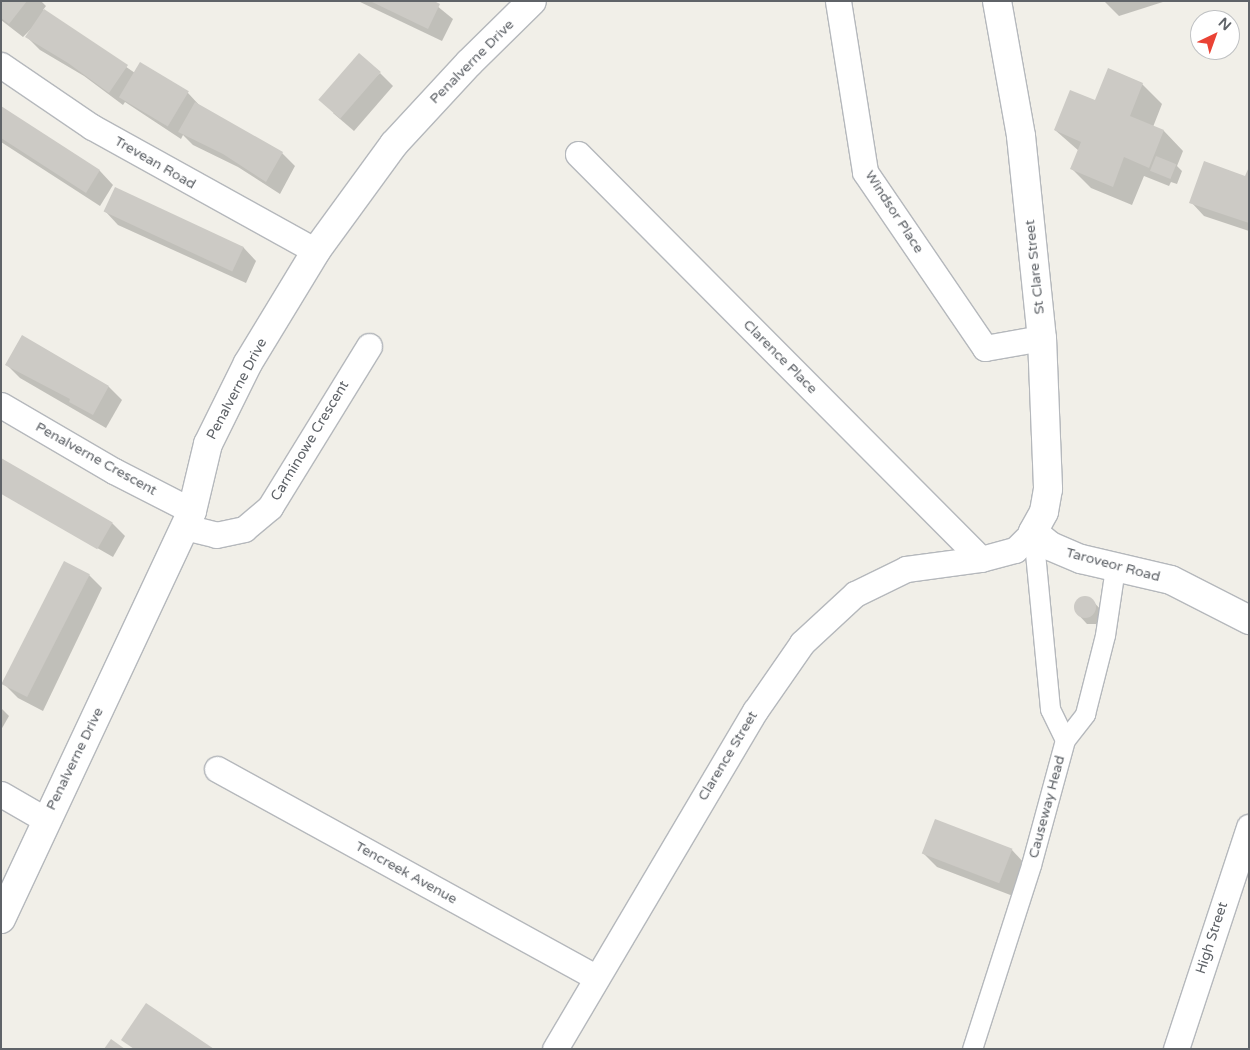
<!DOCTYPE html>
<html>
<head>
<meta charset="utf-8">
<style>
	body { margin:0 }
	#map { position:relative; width:1250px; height:1050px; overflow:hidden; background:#f1efe8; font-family:"Varela Round",sans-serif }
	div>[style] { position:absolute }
	.shadow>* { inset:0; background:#0003 }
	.building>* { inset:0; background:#cccac5; transform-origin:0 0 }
	.round { border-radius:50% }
	.roads { filter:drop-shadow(1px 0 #b5b8bc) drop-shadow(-1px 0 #b5b8bc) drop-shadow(0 1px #b5b8bc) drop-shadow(0 -1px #b5b8bc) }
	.pedestrian>* { height:19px; margin:-9.5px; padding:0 9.5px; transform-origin:9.5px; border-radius:9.5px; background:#fff }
	.minor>* { height:25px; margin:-12.5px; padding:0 12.5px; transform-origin:12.5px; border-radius:12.5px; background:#fff }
	.tertiary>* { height:28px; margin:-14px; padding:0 14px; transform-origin:14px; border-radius:14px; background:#fff }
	span { translate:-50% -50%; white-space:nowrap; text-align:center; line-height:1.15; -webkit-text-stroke:4px #fff; paint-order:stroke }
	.street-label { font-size:14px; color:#5f6368 }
	.frame { position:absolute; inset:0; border:2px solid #5f6368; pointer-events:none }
	.north { position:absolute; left:1190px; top:10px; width:50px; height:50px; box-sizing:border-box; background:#fff; border:1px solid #bfc1c3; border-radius:50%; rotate:42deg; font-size:14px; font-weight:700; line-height:20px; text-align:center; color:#5f6368 }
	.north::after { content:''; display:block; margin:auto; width:18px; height:22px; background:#ea4335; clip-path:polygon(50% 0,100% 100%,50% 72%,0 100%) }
</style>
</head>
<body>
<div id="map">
	<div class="shadow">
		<i style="clip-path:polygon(1px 1px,41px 1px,46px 6px,43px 10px,135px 73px,188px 93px,201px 107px,282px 153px,295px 166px,280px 194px,238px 167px,193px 145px,183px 135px,181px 139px,125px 102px,123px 105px,84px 76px,40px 50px,27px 37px,35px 25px,23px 37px,1px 20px)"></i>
		<i style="clip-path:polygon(358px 1px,431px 1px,453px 19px,442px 41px)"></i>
		<i style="clip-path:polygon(1104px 1px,1166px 1px,1119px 16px)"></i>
		<i style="clip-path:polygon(380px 73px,393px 86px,354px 131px,333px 113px)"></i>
		<i style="clip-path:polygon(1142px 84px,1162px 104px,1153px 127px,1164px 131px,1183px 151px,1177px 166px,1182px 171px,1177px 184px,1171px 182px,1169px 186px,1144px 176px,1132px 205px,1091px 188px,1072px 169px,1079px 151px,1055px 130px,1095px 102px)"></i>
		<i style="clip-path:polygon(1px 107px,100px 171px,113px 185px,100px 206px,1px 142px)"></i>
		<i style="clip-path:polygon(1249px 170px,1249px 231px,1204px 216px,1191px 202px,1246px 177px)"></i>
		<i style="clip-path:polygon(105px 211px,243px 247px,256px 261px,246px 283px,118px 225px)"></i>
		<i style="clip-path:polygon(7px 365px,109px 387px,122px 400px,106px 428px,20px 378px)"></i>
		<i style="clip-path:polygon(1px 459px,112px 523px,125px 536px,113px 557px,1px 493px)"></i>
		<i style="clip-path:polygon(89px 575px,102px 588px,43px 711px,18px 698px,5px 685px)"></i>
		<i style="clip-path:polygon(1082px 597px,1090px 598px,1102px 611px,1102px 619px,1096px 624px,1087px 624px,1075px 611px,1077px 602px)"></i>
		<i style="clip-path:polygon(1px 708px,9px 716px,1px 730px)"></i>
		<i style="clip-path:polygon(1012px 850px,1025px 864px,1013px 896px,937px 867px,923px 853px)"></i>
	</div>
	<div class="building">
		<i style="clip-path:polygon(1px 1px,27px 1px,9px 24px,1px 18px)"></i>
		<i style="clip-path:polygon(370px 1px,434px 1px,440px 4px,428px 29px)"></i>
		<i style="clip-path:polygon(44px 9px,128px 65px,109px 93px,68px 63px,25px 37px)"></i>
		<i style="left:359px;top:53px;width:29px;height:62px;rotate:41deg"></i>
		<i style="left:140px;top:62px;width:57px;height:41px;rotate:31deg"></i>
		<i style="clip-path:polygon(1108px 68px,1143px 83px,1130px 116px,1164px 130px,1149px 168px,1124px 157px,1113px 187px,1070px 169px,1081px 142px,1054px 130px,1070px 90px,1095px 100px)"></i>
		<i style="clip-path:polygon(195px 102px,283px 152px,266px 182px,223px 154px,178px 132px)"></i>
		<i style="clip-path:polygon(1px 106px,100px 170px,86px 193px,1px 138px)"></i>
		<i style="left:1156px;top:156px;width:22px;height:16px;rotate:22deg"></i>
		<i style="clip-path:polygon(1204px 161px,1245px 176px,1249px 167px,1249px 223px,1189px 203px)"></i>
		<i style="left:115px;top:187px;width:142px;height:27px;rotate:25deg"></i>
		<i style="clip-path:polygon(22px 335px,109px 386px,93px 415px,69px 402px,70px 399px,5px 365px)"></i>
		<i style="left:1px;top:458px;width:129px;height:31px;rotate:30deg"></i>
		<i style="left:64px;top:561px;width:29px;height:138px;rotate:27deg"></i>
		<i class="round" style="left:1074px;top:596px;width:22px;height:22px"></i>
		<i style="left:935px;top:819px;width:83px;height:37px;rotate:21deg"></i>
		<i style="clip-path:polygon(146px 1003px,214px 1049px,134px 1049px,121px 1040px)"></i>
		<i style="clip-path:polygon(111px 1039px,125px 1049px,104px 1049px)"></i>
	</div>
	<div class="roads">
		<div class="pedestrian">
			<i style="left:1033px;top:532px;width:178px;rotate:84.5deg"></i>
			<i style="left:1050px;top:709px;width:34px;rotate:64deg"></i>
			<i style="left:972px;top:1049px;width:193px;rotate:-72.2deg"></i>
			<i style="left:1031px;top:865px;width:130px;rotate:-74.8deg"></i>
			<i style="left:1065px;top:740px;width:33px;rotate:-52deg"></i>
			<i style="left:1085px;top:714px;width:81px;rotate:-75.8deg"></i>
			<i style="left:1105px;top:635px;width:68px;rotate:-81.5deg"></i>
		</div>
		<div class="minor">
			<i style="left:838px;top:1px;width:173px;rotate:81deg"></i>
			<i style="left:865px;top:172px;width:213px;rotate:55.7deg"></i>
			<i style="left:985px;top:348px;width:58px;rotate:-10deg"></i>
			<i style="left:1px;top:65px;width:110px;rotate:34.3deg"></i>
			<i style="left:92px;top:127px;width:256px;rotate:29deg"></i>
			<i style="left:578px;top:154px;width:571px;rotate:45.14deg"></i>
			<i style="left:1px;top:405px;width:131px;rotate:30.3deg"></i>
			<i style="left:114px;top:471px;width:88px;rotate:27.1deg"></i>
			<i style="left:185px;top:527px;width:32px;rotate:14deg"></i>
			<i style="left:216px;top:535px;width:29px;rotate:-12deg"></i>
			<i style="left:244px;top:529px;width:34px;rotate:-40deg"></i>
			<i style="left:270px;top:507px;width:189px;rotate:-58.4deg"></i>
			<i style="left:217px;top:769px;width:431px;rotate:28.8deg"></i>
			<i style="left:1px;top:794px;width:52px;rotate:30deg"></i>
			<i style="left:555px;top:1049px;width:393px;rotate:-59.4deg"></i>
			<i style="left:755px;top:711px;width:83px;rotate:-55.3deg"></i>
			<i style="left:802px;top:643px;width:72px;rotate:-42.8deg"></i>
			<i style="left:855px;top:594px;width:57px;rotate:-26.1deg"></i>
			<i style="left:906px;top:569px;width:76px;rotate:-7.6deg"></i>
			<i style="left:981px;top:559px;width:35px;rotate:-15deg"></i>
			<i style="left:1015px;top:550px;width:25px;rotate:-45deg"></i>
			<i style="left:1176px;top:1049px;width:234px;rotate:-71.8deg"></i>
		</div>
		<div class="tertiary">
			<i style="left:997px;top:1px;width:137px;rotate:79.9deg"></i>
			<i style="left:1021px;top:136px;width:203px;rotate:84.1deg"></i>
			<i style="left:1042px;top:338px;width:151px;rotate:87.7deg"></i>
			<i style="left:1048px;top:489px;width:23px;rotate:100deg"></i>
			<i style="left:1044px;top:512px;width:23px;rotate:119deg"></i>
			<i style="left:1033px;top:532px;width:22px;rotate:39deg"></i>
			<i style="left:1050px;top:546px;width:34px;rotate:23deg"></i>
			<i style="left:1081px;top:559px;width:92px;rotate:13.1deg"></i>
			<i style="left:1171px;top:580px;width:88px;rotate:27.1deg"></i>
			<i style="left:1px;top:919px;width:450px;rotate:-64.9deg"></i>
			<i style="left:192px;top:511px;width:69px;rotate:-76.6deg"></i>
			<i style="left:208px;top:444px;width:90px;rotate:-63.7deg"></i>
			<i style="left:248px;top:363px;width:131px;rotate:-58.7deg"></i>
			<i style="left:316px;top:251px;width:132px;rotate:-53.9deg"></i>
			<i style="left:394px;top:144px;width:110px;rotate:-47.2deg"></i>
			<i style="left:469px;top:63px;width:88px;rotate:-44.5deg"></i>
		</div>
	</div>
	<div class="street-label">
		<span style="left:472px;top:62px;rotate:-45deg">Penalverne Drive</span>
		<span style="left:155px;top:163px;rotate:30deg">Trevean Road</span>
		<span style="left:894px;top:212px;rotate:57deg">Windsor Place</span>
		<span style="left:1035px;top:267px;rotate:-96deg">St Clare Street</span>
		<span style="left:780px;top:357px;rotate:45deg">Clarence Place</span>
		<span style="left:237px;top:389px;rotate:-62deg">Penalverne Drive</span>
		<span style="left:310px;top:441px;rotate:-59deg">Carminowe Crescent</span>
		<span style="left:96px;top:459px;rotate:29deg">Penalverne Crescent</span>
		<span style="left:1113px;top:565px;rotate:15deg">Taroveor Road</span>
		<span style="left:728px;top:756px;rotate:-59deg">Clarence Street</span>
		<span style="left:75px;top:759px;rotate:-64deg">Penalverne Drive</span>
		<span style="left:1047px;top:807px;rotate:-75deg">Causeway Head</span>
		<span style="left:406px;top:873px;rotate:29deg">Tencreek Avenue</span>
		<span style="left:1212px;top:938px;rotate:-72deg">High Street</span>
	</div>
	<div class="frame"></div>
	<div class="north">N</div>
</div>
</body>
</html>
